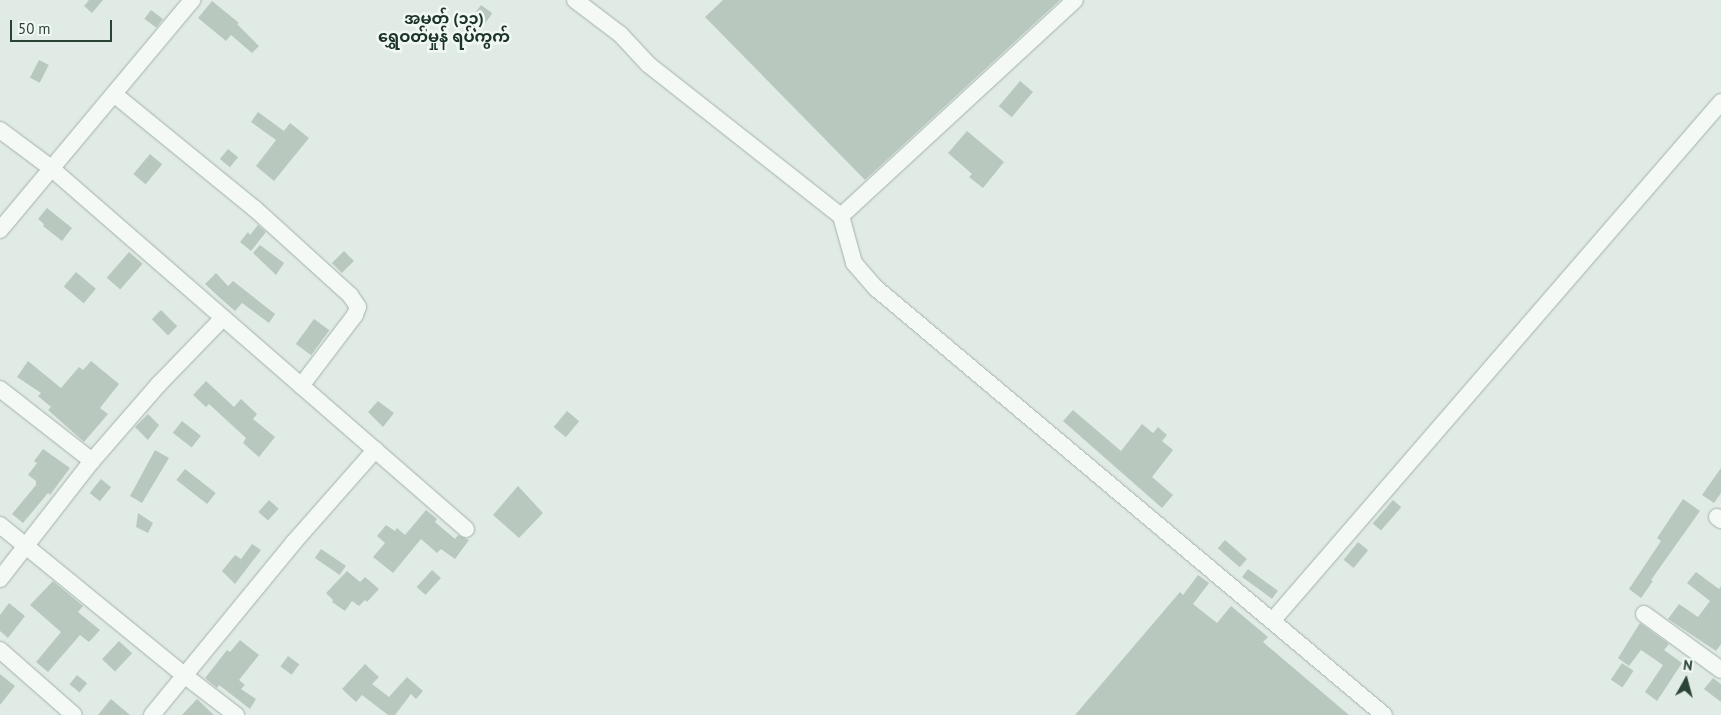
<!DOCTYPE html>
<meta charset="utf-8">
<style>
body{margin:0}
#map{position:relative;width:1721px;height:715px;overflow:hidden;background:#e1ebe5;font-family:"PT Sans","Noto Sans Myanmar",sans-serif}
div>[style]{position:absolute}
.building>*{inset:0;background:#b8c8bf;transform-origin:0 0}
.roads{filter:drop-shadow(0 0 1px #a2b2a9) drop-shadow(0 0 1px #a2b2a9)}
.minor>*{height:16px;margin:-8px;padding:0 8px;transform-origin:8px;border-radius:8px;background:#f4f9f6}
span{translate:-50% -50%;white-space:nowrap;text-align:center;line-height:1.15;-webkit-text-stroke:5px #f1f8f4;paint-order:stroke}
.quarter-label{font-size:16px;color:#1b3427;font-weight:700}
.north{position:absolute;left:1661px;top:655px;width:50px;height:50px;-webkit-text-stroke:4px #f1f8f4;paint-order:stroke;rotate:7deg;font-size:14px;font-weight:700;line-height:20px;text-align:center;color:#294335}
.north::after{content:'';display:block;margin:auto;width:18px;height:22px;background:#294335;clip-path:polygon(50% 0,100% 100%,50% 72%,0 100%)}
.scale{position:absolute;left:10px;top:20px;width:102px;height:22px;box-sizing:border-box;border:2px solid #294335;border-top:0;padding-left:6px;font-size:15px;line-height:18px;white-space:nowrap;color:#294335;-webkit-text-stroke:4px #f1f8f4;paint-order:stroke}
</style>
<div id="map">
<div class="building">
<div style="clip-path:polygon(89px 0,103px 0,92px 13px,84px 6px)"></div>
<div style="clip-path:polygon(723px 0,1060px 0,865px 180px,705px 17px)"></div>
<div style="clip-path:polygon(212px 1px,239px 23px,237px 24px,259px 46px,252px 53px,231px 35px,226px 41px,198px 18px)"></div>
<div style="left:481px;top:5px;width:14px;height:26px;rotate:36deg"></div>
<div style="left:151px;top:10px;width:15px;height:11px;rotate:37deg"></div>
<div style="left:39px;top:60px;width:11px;height:20px;rotate:27deg"></div>
<div style="left:1020px;top:81px;width:17px;height:33px;rotate:40deg"></div>
<div style="clip-path:polygon(258px 112px,284px 131px,290px 123px,309px 138px,274px 181px,256px 166px,276px 140px,251px 122px)"></div>
<div style="clip-path:polygon(967px 131px,1004px 162px,983px 188px,969px 177px,972px 174px,948px 153px)"></div>
<div style="left:228px;top:149px;width:13px;height:13px;rotate:39deg"></div>
<div style="left:150px;top:154px;width:16px;height:26px;rotate:40deg"></div>
<div style="clip-path:polygon(47px 208px,72px 228px,62px 241px,43px 226px,44px 224px,38px 219px)"></div>
<div style="clip-path:polygon(258px 225px,266px 232px,251px 251px,240px 242px,248px 232px,250px 235px)"></div>
<div style="clip-path:polygon(260px 245px,284px 263px,276px 275px,253px 253px)"></div>
<div style="left:344px;top:251px;width:14px;height:17px;rotate:45deg"></div>
<div style="left:129px;top:252px;width:18px;height:34px;rotate:41deg"></div>
<div style="left:76px;top:272px;width:26px;height:19px;rotate:40deg"></div>
<div style="clip-path:polygon(216px 273px,228px 286px,233px 281px,275px 314px,269px 323px,242px 303px,235px 311px,220px 298px,205px 284px)"></div>
<div style="left:161px;top:310px;width:23px;height:13px;rotate:45deg"></div>
<div style="left:314px;top:319px;width:19px;height:31px;rotate:36deg"></div>
<div style="clip-path:polygon(28px 361px,61px 388px,79px 367px,83px 370px,91px 361px,119px 384px,100px 408px,108px 414px,84px 442px,48px 410px,51px 407px,38px 396px,41px 393px,17px 377px)"></div>
<div style="clip-path:polygon(206px 381px,234px 407px,241px 399px,257px 414px,253px 419px,275px 437px,259px 457px,243px 443px,246px 438px,209px 404px,206px 407px,193px 395px)"></div>
<div style="clip-path:polygon(378px 401px,394px 413px,383px 427px,368px 412px)"></div>
<div style="clip-path:polygon(1073px 410px,1121px 451px,1142px 424px,1153px 433px,1158px 427px,1167px 435px,1162px 441px,1173px 450px,1152px 477px,1173px 495px,1162px 508px,1063px 421px)"></div>
<div style="left:567px;top:411px;width:16px;height:21px;rotate:40deg"></div>
<div style="clip-path:polygon(148px 414px,159px 425px,148px 440px,135px 427px)"></div>
<div style="left:182px;top:421px;width:24px;height:15px;rotate:38deg"></div>
<div style="clip-path:polygon(43px 449px,70px 468px,50px 495px,48px 493px,23px 523px,12px 514px,36px 485px,36px 481px,28px 475px,37px 463px,34px 461px)"></div>
<div style="clip-path:polygon(155px 450px,169px 458px,142px 503px,130px 496px)"></div>
<div style="clip-path:polygon(1721px 468px,1721px 493px,1714px 503px,1702px 495px)"></div>
<div style="left:185px;top:469px;width:39px;height:14px;rotate:38deg"></div>
<div style="left:101px;top:479px;width:13px;height:18px;rotate:39deg"></div>
<div style="clip-path:polygon(518px 486px,543px 513px,519px 538px,493px 515px)"></div>
<div style="clip-path:polygon(1683px 499px,1700px 511px,1651px 580px,1653px 581px,1641px 598px,1629px 589px,1661px 541px,1657px 538px)"></div>
<div style="left:269px;top:500px;width:13px;height:16px;rotate:42deg"></div>
<div style="left:1393px;top:500px;width:11px;height:31px;rotate:41deg"></div>
<div style="clip-path:polygon(426px 510px,437px 519px,435px 522px,455px 539px,458px 535px,469px 540px,455px 559px,441px 549px,437px 553px,421px 539px,393px 573px,373px 557px,385px 543px,377px 536px,386px 525px,395px 531px,397px 528px,405px 535px)"></div>
<div style="clip-path:polygon(138px 513px,153px 523px,148px 533px,136px 527px)"></div>
<div style="left:1225px;top:540px;width:29px;height:11px;rotate:41deg"></div>
<div style="left:1358px;top:542px;width:13px;height:23px;rotate:39deg"></div>
<div style="clip-path:polygon(252px 544px,261px 550px,235px 584px,222px 571px,235px 555px,241px 559px)"></div>
<div style="left:321px;top:549px;width:30px;height:11px;rotate:34deg"></div>
<div style="left:1248px;top:569px;width:37px;height:10px;rotate:36deg"></div>
<div style="left:432px;top:570px;width:12px;height:23px;rotate:42deg"></div>
<div style="clip-path:polygon(347px 571px,360px 582px,365px 577px,379px 589px,367px 602px,365px 600px,359px 606px,352px 601px,345px 611px,332px 602px,333px 600px,326px 593px)"></div>
<div style="clip-path:polygon(1696px 572px,1719px 589px,1721px 586px,1721px 644px,1716px 651px,1668px 619px,1679px 604px,1698px 617px,1710px 601px,1687px 583px)"></div>
<div style="clip-path:polygon(1198px 575px,1209px 583px,1193px 604px,1217px 623px,1231px 606px,1268px 637px,1263px 642px,1349px 715px,1075px 715px,1180px 592px,1183px 595px)"></div>
<div style="clip-path:polygon(53px 581px,83px 606px,78px 612px,100px 630px,89px 642px,80px 635px,48px 672px,36px 662px,61px 632px,30px 605px)"></div>
<div style="clip-path:polygon(9px 603px,25px 616px,8px 638px,0 631px,0 615px)"></div>
<div style="clip-path:polygon(1640px 623px,1669px 644px,1664px 650px,1682px 663px,1657px 701px,1645px 692px,1663px 665px,1641px 650px,1629px 666px,1618px 658px)"></div>
<div style="clip-path:polygon(240px 640px,259px 655px,239px 680px,245px 685px,241px 689px,256px 699px,250px 709px,219px 685px,217px 688px,205px 678px,227px 650px,230px 652px)"></div>
<div style="left:119px;top:641px;width:18px;height:25px;rotate:43deg"></div>
<div style="left:288px;top:656px;width:14px;height:13px;rotate:36deg"></div>
<div style="left:1622px;top:663px;width:14px;height:20px;rotate:34deg"></div>
<div style="clip-path:polygon(365px 664px,379px 677px,372px 684px,389px 697px,407px 677px,423px 691px,416px 699px,411px 694px,395px 715px,388px 715px,362px 695px,356px 702px,342px 689px)"></div>
<div style="clip-path:polygon(0 674px,15px 686px,0 705px)"></div>
<div style="left:77px;top:675px;width:13px;height:12px;rotate:39deg"></div>
<div style="clip-path:polygon(1713px 678px,1721px 684px,1721px 702px,1704px 689px)"></div>
<div style="clip-path:polygon(111px 699px,130px 715px,98px 715px)"></div>
<div style="clip-path:polygon(197px 699px,214px 715px,182px 715px)"></div>
</div>
<div class="roads">
<div class="minor">
<div style="left:575px;top:0;width:56px;rotate:37.1deg"></div>
<div style="left:620px;top:34px;width:42px;rotate:46.9deg"></div>
<div style="left:649px;top:65px;width:244px;rotate:38.2deg"></div>
<div style="left:841px;top:216px;width:49px;rotate:74.5deg"></div>
<div style="left:854px;top:263px;width:35px;rotate:49deg"></div>
<div style="left:877px;top:289px;width:662px;rotate:40.04deg"></div>
<div style="left:114px;top:94px;width:181px;rotate:39.2deg"></div>
<div style="left:254px;top:208px;width:130px;rotate:42.2deg"></div>
<div style="left:350px;top:295px;width:14px;rotate:56deg"></div>
<div style="left:358px;top:307px;width:9px;rotate:111deg"></div>
<div style="left:355px;top:315px;width:89px;rotate:127.3deg"></div>
<div style="left:0;top:130px;width:64px;rotate:36.7deg"></div>
<div style="left:51px;top:168px;width:550px;rotate:41.02deg"></div>
<div style="left:841px;top:216px;width:318px;rotate:-42.7deg"></div>
<div style="left:0;top:230px;width:300px;rotate:-50.1deg"></div>
<div style="left:0;top:389px;width:117px;rotate:38deg"></div>
<div style="left:1717px;top:517px;width:5px;rotate:37deg"></div>
<div style="left:0;top:525px;width:237px;rotate:39.2deg"></div>
<div style="left:184px;top:675px;width:66px;rotate:37.6deg"></div>
<div style="left:0;top:579px;width:150px;rotate:-52.1deg"></div>
<div style="left:92px;top:461px;width:102px;rotate:-49deg"></div>
<div style="left:159px;top:384px;width:92px;rotate:-45.9deg"></div>
<div style="left:1644px;top:614px;width:95px;rotate:36deg"></div>
<div style="left:1273px;top:620px;width:685px;rotate:-49.14deg"></div>
<div style="left:0;top:650px;width:98px;rotate:41.3deg"></div>
<div style="left:152px;top:715px;width:224px;rotate:-50.6deg"></div>
<div style="left:294px;top:542px;width:123px;rotate:-48.6deg"></div>
</div>
</div>
<div class="quarter-label">
<span style="left:444px;top:27px">အမှတ် (၁၃)<br>ရွှေဝတ်မှုန် ရပ်ကွက်</span>
</div>
<div class="north">N</div>
<div class="scale">50 m</div>
</div>
